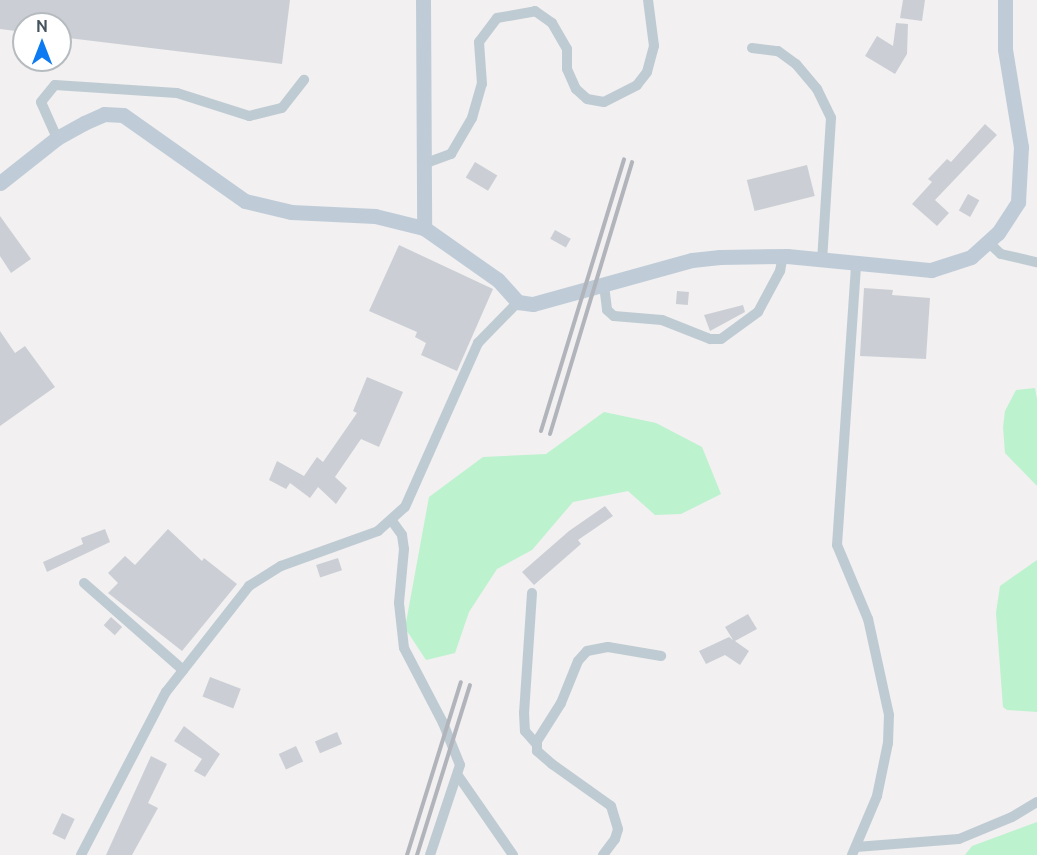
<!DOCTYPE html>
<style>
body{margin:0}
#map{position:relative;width:1037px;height:855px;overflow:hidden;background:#f2f0f0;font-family:Ubuntu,sans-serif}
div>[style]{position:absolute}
.green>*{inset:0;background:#bcf2ce}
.building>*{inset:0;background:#cbcfd5;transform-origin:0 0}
.street>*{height:10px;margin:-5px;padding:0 5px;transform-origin:5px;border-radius:5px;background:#bfcbd3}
.secondary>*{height:15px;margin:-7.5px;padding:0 7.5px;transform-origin:7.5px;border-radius:7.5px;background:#bfccd8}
.rail>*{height:4px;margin:-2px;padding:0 2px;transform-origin:2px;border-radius:2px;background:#b1b5bb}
span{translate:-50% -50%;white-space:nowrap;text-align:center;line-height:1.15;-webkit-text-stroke:4.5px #fff;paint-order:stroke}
.north{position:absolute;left:12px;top:12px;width:60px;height:60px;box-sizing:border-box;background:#fff;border:2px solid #b5bbbf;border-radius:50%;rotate:0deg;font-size:16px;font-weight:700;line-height:24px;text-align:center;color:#46545f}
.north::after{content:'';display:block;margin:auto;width:21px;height:27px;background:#0c7af0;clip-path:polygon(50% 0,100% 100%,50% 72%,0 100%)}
</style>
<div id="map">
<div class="green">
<div style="clip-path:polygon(1035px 388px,1037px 399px,1037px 486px,1005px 453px,1003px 427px,1005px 411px,1016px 390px)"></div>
<div style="clip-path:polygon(604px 412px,656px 423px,702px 447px,721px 494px,681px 514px,655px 515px,628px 491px,573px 502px,532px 550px,497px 569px,469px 612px,455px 653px,426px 660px,405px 628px,429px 497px,483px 457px,546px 454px)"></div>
<div style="clip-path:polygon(1037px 560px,1037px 712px,1007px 710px,1003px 707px,996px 613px,1000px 586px)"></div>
<div style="clip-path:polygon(1037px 822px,1037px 855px,965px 855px,972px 846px)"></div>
</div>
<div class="building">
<div style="clip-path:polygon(0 0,290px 0,282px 64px,60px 37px,60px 24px,24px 24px,24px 32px,0 29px)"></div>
<div style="clip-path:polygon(903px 0,925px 0,922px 21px,900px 18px)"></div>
<div style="clip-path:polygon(896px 23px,908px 24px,907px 54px,895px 74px,865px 56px,877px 36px,893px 46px)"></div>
<div style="clip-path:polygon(985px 124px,997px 135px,935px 200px,949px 213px,937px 226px,912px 204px,932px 182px,928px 179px,947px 159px,951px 162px)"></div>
<div style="left:475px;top:162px;width:26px;height:18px;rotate:31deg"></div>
<div style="left:807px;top:165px;width:32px;height:62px;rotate:76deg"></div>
<div style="left:968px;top:194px;width:13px;height:19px;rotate:29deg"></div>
<div style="clip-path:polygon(0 216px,31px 259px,11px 273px,0 256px)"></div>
<div style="left:555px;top:230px;width:18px;height:10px;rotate:29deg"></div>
<div style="clip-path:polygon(399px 245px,493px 289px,457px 371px,421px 355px,426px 343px,415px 337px,417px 332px,369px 311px)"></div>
<div style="clip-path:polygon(864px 288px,893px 290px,892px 295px,930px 298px,926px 359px,860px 356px)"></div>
<div style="left:677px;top:291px;width:12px;height:13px;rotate:5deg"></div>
<div style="clip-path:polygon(743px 305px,745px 312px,710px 331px,704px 315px)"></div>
<div style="clip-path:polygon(0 331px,15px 353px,25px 346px,55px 387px,0 426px)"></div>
<div style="clip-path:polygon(367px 377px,403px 392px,379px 447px,361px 439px,335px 477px,347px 488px,336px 504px,318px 487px,310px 498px,290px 483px,286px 489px,269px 480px,277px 461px,304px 476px,317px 457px,323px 462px,357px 413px,353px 411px)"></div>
<div style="clip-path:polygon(605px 506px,613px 516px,578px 540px,581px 544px,534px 585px,522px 572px,569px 531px)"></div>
<div style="clip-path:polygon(105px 529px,110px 542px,47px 572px,43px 562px,83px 544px,81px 538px)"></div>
<div style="clip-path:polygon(168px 529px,202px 561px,204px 558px,237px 584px,182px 651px,108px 593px,118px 583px,108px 573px,125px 556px,135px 565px)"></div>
<div style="left:338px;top:558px;width:13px;height:23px;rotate:72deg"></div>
<div style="clip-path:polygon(748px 614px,757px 629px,735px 641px,749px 651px,740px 665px,725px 655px,706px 664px,699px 651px,729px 637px,733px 640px,725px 627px)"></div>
<div style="left:111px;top:617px;width:15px;height:11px;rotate:42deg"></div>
<div style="left:210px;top:677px;width:33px;height:21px;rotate:21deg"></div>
<div style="clip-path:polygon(184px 726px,220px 754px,205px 777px,194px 771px,202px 759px,174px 741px)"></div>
<div style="left:337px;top:732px;width:13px;height:24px;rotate:67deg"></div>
<div style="left:296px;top:746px;width:17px;height:19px;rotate:65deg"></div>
<div style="clip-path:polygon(151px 756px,167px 764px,148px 803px,158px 808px,132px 855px,106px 855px)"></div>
<div style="left:62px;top:813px;width:14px;height:23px;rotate:25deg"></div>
</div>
<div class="street">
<div style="left:752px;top:48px;width:26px;rotate:7deg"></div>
<div style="left:778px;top:51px;width:22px;rotate:36deg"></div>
<div style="left:796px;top:64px;width:33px;rotate:50deg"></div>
<div style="left:817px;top:89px;width:32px;rotate:64deg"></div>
<div style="left:831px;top:118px;width:142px;rotate:93.6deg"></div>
<div style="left:57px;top:138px;width:39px;rotate:-114deg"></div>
<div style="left:41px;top:102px;width:22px;rotate:-51deg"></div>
<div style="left:55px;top:85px;width:122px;rotate:3.8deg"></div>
<div style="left:177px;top:93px;width:76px;rotate:17.7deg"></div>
<div style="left:249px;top:116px;width:34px;rotate:-14deg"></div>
<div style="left:282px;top:108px;width:36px;rotate:-52deg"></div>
<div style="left:426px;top:163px;width:27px;rotate:-20deg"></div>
<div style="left:451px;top:154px;width:42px;rotate:-59.7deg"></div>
<div style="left:472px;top:118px;width:35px;rotate:-74deg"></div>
<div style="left:482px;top:84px;width:42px;rotate:-94.1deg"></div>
<div style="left:479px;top:42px;width:30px;rotate:-53deg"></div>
<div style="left:497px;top:18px;width:39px;rotate:-10deg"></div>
<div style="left:535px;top:11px;width:21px;rotate:35deg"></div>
<div style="left:552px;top:23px;width:30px;rotate:60deg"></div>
<div style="left:567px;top:49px;width:20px;rotate:90deg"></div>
<div style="left:567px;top:69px;width:22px;rotate:66deg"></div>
<div style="left:576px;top:89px;width:15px;rotate:42deg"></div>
<div style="left:587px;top:99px;width:17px;rotate:10deg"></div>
<div style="left:604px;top:102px;width:37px;rotate:-27deg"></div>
<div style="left:637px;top:85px;width:16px;rotate:-52deg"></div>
<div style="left:647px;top:72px;width:27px;rotate:-75deg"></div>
<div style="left:654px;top:46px;width:46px;rotate:-97.4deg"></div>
<div style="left:989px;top:243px;width:16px;rotate:43deg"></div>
<div style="left:1001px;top:254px;width:37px;rotate:13deg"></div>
<div style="left:604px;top:285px;width:25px;rotate:83deg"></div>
<div style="left:607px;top:310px;width:9px;rotate:41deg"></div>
<div style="left:614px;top:316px;width:48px;rotate:4.8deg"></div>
<div style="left:662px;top:320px;width:52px;rotate:21.6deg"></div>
<div style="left:710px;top:339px;width:11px"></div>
<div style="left:721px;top:339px;width:46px;rotate:-36.1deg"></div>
<div style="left:758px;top:312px;width:47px;rotate:-61.8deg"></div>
<div style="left:780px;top:271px;width:15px;rotate:-79deg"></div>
<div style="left:392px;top:521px;width:17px;rotate:54deg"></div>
<div style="left:402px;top:535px;width:14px;rotate:82deg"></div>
<div style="left:404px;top:549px;width:54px;rotate:95.3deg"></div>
<div style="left:399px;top:603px;width:45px;rotate:83.7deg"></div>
<div style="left:404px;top:648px;width:85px;rotate:62.5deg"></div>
<div style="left:443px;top:723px;width:45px;rotate:68deg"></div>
<div style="left:460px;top:765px;width:95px;rotate:108.4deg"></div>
<div style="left:84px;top:583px;width:132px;rotate:41.3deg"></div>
<div style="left:532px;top:593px;width:120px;rotate:93.8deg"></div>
<div style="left:524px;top:713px;width:18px;rotate:87deg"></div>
<div style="left:525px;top:731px;width:18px;rotate:49deg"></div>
<div style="left:459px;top:777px;width:95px;rotate:55.3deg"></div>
<div style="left:856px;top:847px;width:103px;rotate:-4.4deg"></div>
<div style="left:959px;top:839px;width:57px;rotate:-22.5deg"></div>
<div style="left:1012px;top:817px;width:29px;rotate:-31deg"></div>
<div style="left:81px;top:855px;width:184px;rotate:-62.5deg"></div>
<div style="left:166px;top:692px;width:135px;rotate:-51.9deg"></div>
<div style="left:249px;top:586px;width:38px;rotate:-32deg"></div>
<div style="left:281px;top:566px;width:103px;rotate:-19.8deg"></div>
<div style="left:378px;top:531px;width:36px;rotate:-42deg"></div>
<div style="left:405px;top:507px;width:180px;rotate:-66deg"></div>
<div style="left:478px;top:343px;width:57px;rotate:-45.7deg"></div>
<div style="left:603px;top:855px;width:20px;rotate:-53deg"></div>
<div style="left:615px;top:839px;width:10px;rotate:-73deg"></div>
<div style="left:618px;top:829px;width:24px;rotate:-107deg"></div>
<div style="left:611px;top:806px;width:72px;rotate:-144.6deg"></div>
<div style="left:552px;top:764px;width:20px;rotate:-139deg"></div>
<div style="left:537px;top:751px;width:10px;rotate:-90deg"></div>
<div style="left:537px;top:741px;width:45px;rotate:-57.7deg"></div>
<div style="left:561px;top:703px;width:45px;rotate:-68deg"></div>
<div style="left:578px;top:661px;width:13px;rotate:-48deg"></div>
<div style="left:587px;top:651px;width:21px;rotate:-11deg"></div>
<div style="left:608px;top:647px;width:54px;rotate:9.6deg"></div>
<div style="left:852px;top:855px;width:64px;rotate:-67deg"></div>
<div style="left:877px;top:796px;width:54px;rotate:-78.3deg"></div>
<div style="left:888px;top:743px;width:28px;rotate:-88deg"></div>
<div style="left:889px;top:715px;width:98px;rotate:-102.3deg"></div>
<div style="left:868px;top:619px;width:80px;rotate:-112.7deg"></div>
<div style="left:837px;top:545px;width:283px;rotate:-86.1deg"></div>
</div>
<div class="secondary">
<div style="left:423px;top:0;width:228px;rotate:89.7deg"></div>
<div style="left:0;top:183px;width:73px;rotate:-38.3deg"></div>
<div style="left:57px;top:138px;width:31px;rotate:-29deg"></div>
<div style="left:84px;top:123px;width:22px;rotate:-24deg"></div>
<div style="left:104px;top:114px;width:19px;rotate:3deg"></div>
<div style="left:123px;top:115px;width:149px;rotate:35.2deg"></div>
<div style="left:245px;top:201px;width:47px;rotate:13.4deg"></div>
<div style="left:291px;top:212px;width:84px;rotate:2.7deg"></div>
<div style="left:375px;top:216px;width:50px;rotate:13.8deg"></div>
<div style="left:424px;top:228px;width:90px;rotate:35.1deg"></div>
<div style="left:498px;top:280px;width:30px;rotate:48deg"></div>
<div style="left:518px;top:302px;width:15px;rotate:8deg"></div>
<div style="left:533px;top:304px;width:165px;rotate:-15.5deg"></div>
<div style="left:692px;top:260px;width:28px;rotate:-6deg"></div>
<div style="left:720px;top:257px;width:67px;rotate:-0.9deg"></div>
<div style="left:787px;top:256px;width:145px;rotate:5.6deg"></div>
<div style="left:931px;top:270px;width:42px;rotate:-18deg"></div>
<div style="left:971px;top:257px;width:36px;rotate:-42deg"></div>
<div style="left:998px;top:233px;width:37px;rotate:-57deg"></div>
<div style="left:1018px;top:202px;width:55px;rotate:-86.9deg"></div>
<div style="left:1021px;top:147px;width:99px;rotate:-99.3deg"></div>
<div style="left:1005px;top:49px;width:49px;rotate:-90deg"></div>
</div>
<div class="rail">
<div style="left:541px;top:431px;width:284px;rotate:-73deg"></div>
<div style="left:550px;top:434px;width:284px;rotate:-73.2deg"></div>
<div style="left:407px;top:855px;width:181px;rotate:-72.7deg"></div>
<div style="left:417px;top:855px;width:178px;rotate:-72.7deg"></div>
</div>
<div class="north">N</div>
</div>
